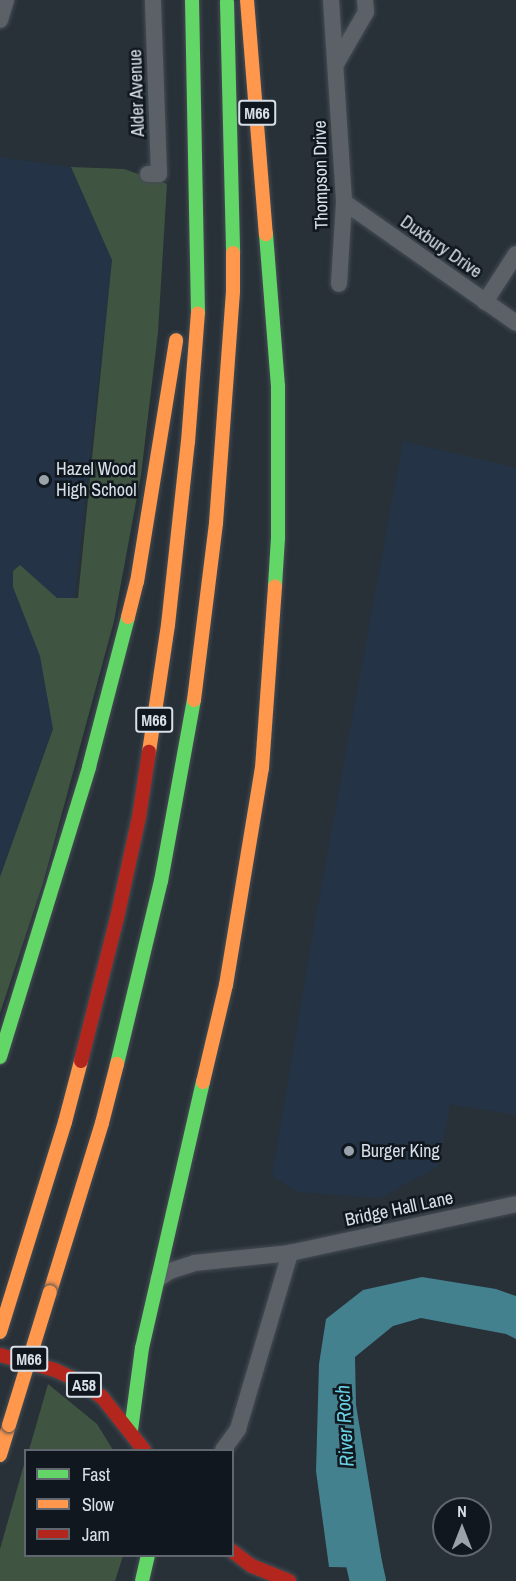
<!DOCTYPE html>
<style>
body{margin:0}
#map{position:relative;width:516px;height:1581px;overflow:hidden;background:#283038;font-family:"Archivo Narrow",sans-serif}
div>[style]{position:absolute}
.built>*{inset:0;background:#243446}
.green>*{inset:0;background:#405541}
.water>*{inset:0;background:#43818e}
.river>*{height:36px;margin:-18px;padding:0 18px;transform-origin:18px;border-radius:18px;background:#43818e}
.roads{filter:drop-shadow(0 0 2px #454d53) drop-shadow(0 0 2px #454d53)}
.street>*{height:16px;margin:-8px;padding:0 8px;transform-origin:8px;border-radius:8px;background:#5c6168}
.fast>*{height:14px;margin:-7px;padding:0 7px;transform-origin:7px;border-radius:7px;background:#63d668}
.slow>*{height:14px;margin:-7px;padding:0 7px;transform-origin:7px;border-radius:7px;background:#ff974d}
.jam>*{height:14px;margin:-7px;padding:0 7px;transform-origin:7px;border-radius:7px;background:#b3261e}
.bridges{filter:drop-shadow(0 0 2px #454d53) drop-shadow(0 0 2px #454d53)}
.slow-bridge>*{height:14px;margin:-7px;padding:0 7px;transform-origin:7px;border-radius:7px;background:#ff974d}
.dots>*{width:16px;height:16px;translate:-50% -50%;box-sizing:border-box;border:3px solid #11171e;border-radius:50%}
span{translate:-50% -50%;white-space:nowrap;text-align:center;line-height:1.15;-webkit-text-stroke:5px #11171e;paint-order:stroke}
.shield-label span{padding:2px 4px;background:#11171e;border:2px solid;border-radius:4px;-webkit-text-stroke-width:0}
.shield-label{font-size:16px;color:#d7e0e9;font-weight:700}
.street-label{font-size:18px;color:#d7e0e9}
.poi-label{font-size:18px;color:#d7e0e9}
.left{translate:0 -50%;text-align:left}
.water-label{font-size:20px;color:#69d2e5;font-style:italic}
.legend{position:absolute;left:24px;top:1449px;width:210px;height:108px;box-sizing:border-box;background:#11171e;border:2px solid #60676f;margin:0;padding:8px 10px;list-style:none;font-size:18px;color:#d7e0e9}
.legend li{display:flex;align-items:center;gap:12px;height:30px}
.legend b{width:30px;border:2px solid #60676f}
.north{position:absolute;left:432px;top:1497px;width:60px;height:60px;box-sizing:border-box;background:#11171e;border:2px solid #60676f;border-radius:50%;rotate:0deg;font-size:16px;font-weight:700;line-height:24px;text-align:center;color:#d7e0e9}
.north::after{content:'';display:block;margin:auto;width:21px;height:27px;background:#9aa2ab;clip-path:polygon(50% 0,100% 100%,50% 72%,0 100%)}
</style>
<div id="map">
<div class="built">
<div style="clip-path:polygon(0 157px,71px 167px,112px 260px,63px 700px,0 877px)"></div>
<div style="clip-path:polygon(403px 441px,516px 468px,516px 1115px,450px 1104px,438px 1167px,380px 1198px,298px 1192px,272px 1176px,315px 922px)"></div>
</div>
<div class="green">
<div style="clip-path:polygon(71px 167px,124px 169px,167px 184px,158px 332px,141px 475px,114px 621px,43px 883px,0 1013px,0 877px,53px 729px,40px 656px,13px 587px,13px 571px,20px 565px,57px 598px,78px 598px,112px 260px)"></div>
<div style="clip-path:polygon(48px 1384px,97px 1424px,113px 1450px,29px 1450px)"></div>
<div style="clip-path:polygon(25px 1461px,26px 1556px,123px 1556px,115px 1581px,0 1581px,0 1549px)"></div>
</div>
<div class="water">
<div style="clip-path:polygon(422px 1277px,496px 1289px,516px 1296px,516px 1339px,506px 1334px,421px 1318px,393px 1326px,355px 1357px,356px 1405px,383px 1568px,329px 1567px,316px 1471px,319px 1364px,326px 1319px,363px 1290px)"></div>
</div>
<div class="river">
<div style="left:354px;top:1520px;width:63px;rotate:77.1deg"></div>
</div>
<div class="roads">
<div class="street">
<div style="left:331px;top:0;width:202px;rotate:86.3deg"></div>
<div style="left:344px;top:202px;width:82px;rotate:93.5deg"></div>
<div style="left:0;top:20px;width:21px;rotate:-73deg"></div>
<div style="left:336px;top:64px;width:60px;rotate:-60deg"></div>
<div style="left:366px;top:12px;width:12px;rotate:-95deg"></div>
<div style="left:148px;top:174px;width:11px"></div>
<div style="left:159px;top:174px;width:174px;rotate:-92deg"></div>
<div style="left:344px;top:202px;width:210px;rotate:35.1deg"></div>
<div style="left:485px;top:302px;width:57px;rotate:-57.1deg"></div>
<div style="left:158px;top:1279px;width:14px;rotate:-34deg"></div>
<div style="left:170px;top:1271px;width:25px;rotate:-18deg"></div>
<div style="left:194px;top:1263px;width:97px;rotate:-5.9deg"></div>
<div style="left:290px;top:1253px;width:231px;rotate:-12.2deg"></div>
<div style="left:223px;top:1450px;width:26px;rotate:-54deg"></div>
<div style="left:238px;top:1429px;width:184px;rotate:-73.5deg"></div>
</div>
<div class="fast">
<div style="left:192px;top:0;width:313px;rotate:88.9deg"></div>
<div style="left:227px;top:2px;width:251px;rotate:88.6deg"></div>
<div style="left:266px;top:234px;width:152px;rotate:85.5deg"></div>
<div style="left:278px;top:386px;width:152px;rotate:90deg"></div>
<div style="left:278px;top:538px;width:48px;rotate:93.6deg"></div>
<div style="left:0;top:1057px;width:303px;rotate:-72.9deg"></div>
<div style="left:89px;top:767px;width:155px;rotate:-75.4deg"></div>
<div style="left:117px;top:1064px;width:188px;rotate:-76.5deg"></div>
<div style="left:161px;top:881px;width:184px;rotate:-79.7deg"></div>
<div style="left:131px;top:1430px;width:83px;rotate:-82.4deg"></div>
<div style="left:142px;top:1348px;width:273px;rotate:-77.1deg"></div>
<div style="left:142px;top:1581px;width:26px;rotate:-77deg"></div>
</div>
<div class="slow">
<div style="left:247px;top:0;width:235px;rotate:85.4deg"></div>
<div style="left:128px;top:617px;width:36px;rotate:-76deg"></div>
<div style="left:137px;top:582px;width:245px;rotate:-80.8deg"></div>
<div style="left:194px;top:700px;width:178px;rotate:-82.9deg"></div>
<div style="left:216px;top:523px;width:233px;rotate:-85.8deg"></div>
<div style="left:233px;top:291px;width:38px;rotate:-90deg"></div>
<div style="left:149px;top:752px;width:128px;rotate:-81.5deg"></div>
<div style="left:168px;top:625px;width:184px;rotate:-83.8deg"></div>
<div style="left:188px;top:442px;width:129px;rotate:-85.6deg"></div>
<div style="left:203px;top:1082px;width:100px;rotate:-76.7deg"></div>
<div style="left:226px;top:985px;width:220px;rotate:-80.6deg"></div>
<div style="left:262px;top:768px;width:182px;rotate:-85.9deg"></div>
<div style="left:50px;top:1292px;width:177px;rotate:-72.9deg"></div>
<div style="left:102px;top:1123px;width:61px;rotate:-75.7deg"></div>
<div style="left:0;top:1332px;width:220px;rotate:-72.8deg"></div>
<div style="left:65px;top:1122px;width:63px;rotate:-75.3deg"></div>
<div style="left:0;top:1455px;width:31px;rotate:-73deg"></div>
</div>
<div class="jam">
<div style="left:81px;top:1061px;width:147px;rotate:-75.9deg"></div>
<div style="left:117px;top:918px;width:103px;rotate:-77.7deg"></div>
<div style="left:139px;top:817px;width:66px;rotate:-81.3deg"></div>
<div style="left:0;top:1355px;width:57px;rotate:15.3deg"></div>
<div style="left:55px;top:1370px;width:29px;rotate:25deg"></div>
<div style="left:81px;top:1382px;width:26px;rotate:36deg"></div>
<div style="left:102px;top:1397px;width:68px;rotate:51.6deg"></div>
<div style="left:232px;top:1551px;width:25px;rotate:37deg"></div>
<div style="left:252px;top:1566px;width:40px;rotate:22deg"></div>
</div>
</div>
<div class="bridges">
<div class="slow-bridge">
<div style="left:9px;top:1425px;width:139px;rotate:-72.9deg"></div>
</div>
</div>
<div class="dots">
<div style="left:44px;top:480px;background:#9aa2ab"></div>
<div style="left:349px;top:1151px;background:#9aa2ab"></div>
</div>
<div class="shield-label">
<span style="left:257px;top:113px">M66</span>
<span style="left:154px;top:720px">M66</span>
<span style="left:29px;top:1359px">M66</span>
<span style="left:84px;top:1385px">A58</span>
</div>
<div class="street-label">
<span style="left:137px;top:93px;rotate:-92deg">Alder Avenue</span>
<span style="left:321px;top:175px;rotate:-91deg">Thompson Drive</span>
<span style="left:441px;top:247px;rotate:35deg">Duxbury Drive</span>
<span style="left:399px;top:1209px;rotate:-12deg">Bridge Hall Lane</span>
</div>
<div class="poi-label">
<span class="left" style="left:56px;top:480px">Hazel Wood<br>High School</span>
<span class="left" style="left:361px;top:1151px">Burger King</span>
</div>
<div class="water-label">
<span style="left:344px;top:1426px;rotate:-93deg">River Roch</span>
</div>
<ul class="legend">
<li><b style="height:8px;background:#63d668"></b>Fast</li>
<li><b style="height:8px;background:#ff974d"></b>Slow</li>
<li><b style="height:8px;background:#b3261e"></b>Jam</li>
</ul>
<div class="north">N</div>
</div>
